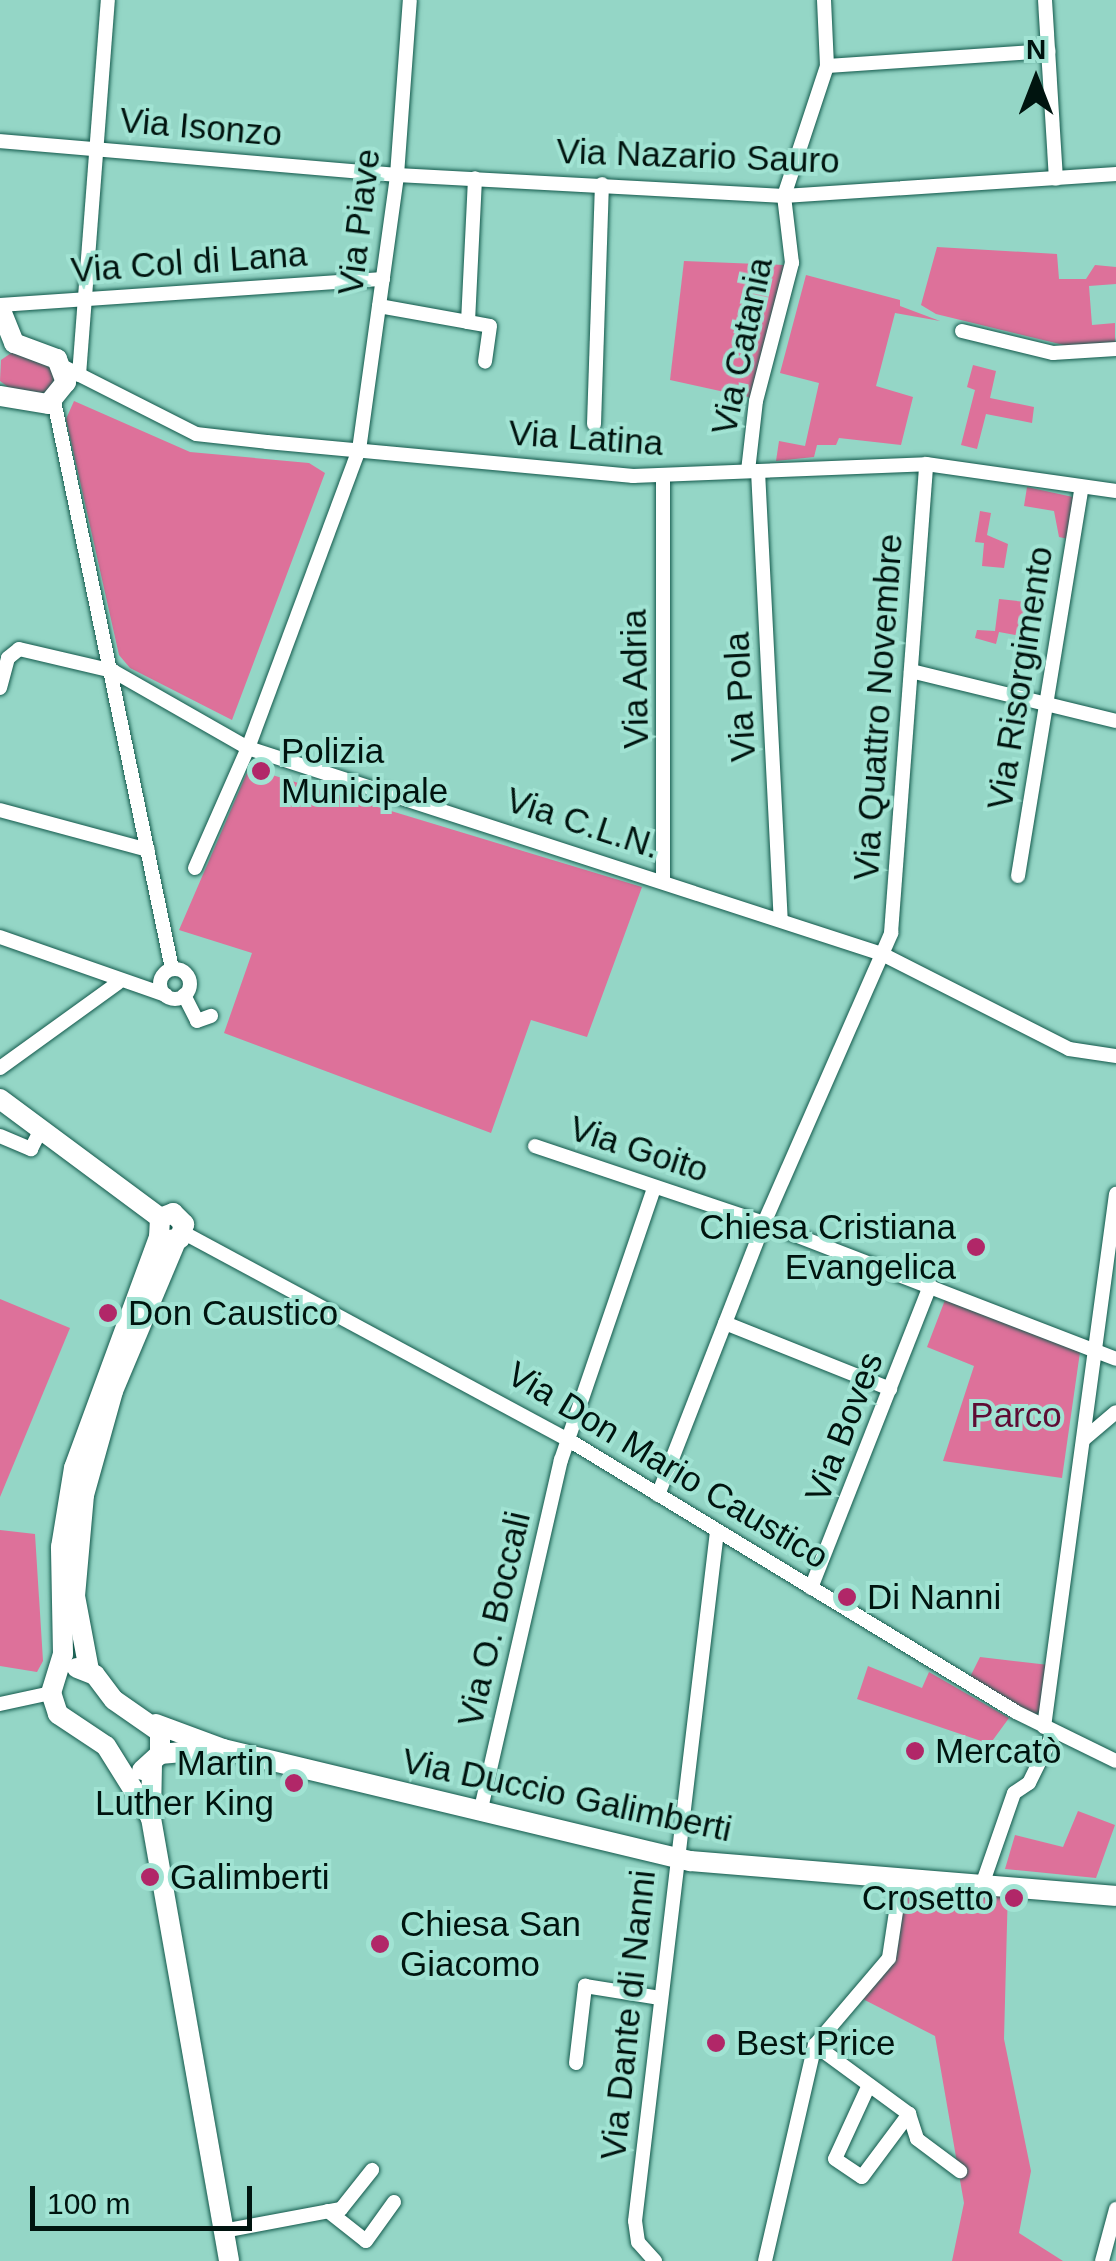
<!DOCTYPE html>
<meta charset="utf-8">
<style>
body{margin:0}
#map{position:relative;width:1116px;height:2261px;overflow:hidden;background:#94d6c6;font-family:Helvetica,sans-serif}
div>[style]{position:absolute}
.green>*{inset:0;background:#dd719a}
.roads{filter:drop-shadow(0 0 2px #13594c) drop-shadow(0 0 2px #13594c)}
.street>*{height:14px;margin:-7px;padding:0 7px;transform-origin:7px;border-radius:7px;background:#fff}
.street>.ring{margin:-7px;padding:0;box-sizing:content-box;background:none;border:14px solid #fff;border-radius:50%}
.secondary>*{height:20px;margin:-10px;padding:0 10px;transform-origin:10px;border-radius:10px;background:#fff}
.dots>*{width:28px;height:28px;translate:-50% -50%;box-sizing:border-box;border:5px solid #a1e3d3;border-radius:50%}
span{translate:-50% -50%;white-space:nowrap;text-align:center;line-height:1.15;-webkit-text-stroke:8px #a1e3d3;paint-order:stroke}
.street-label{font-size:35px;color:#00140f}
.poi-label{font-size:35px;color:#00140f}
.left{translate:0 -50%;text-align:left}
.right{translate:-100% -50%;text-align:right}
.park-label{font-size:35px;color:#5e0c34}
.north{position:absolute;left:986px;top:30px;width:100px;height:100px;-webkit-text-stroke:8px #a1e3d3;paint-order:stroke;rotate:0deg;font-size:28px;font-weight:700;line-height:40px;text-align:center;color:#00140f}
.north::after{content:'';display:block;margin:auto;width:35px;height:45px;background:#00140f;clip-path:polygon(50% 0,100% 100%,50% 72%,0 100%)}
.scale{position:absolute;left:30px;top:2186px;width:222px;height:45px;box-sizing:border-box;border:5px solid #00140f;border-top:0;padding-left:12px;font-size:30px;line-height:35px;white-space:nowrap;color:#00140f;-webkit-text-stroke:8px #a1e3d3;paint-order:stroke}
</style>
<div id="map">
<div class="green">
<div style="clip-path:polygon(937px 247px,1057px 254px,1059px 279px,1086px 279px,1095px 265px,1116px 267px,1116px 284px,1089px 286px,1092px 325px,1115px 323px,1115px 343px,1072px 347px,936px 314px,921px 305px)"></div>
<div style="clip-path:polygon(684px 261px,784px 265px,752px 398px,670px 380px)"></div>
<div style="clip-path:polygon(806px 275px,900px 300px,900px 306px,940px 321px,895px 313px,876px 386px,913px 397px,901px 445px,839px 438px,836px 445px,817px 445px,814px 457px,776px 461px,779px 441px,805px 446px,819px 383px,780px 373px)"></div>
<div style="clip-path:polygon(14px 351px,53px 368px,57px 376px,47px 394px,12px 390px,0 381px,1px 360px)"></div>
<div style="clip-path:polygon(973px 365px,996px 371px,990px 398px,1034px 407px,1032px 423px,986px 414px,977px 449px,961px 445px,975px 390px,967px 387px)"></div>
<div style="clip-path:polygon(74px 401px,190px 452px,309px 463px,325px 473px,232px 720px,130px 668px,119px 655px,66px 419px)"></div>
<div style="clip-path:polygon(1027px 487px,1073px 497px,1068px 539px,1059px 537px,1054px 511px,1024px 506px)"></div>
<div style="clip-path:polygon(980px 511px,991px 513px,987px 535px,1008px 544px,1004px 568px,982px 566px,984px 543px,975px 542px)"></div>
<div style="clip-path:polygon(999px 599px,1026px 602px,1020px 636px,999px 632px,996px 644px,975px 638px,977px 630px,995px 631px)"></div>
<div style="clip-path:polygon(249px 768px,642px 887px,587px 1037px,531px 1020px,491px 1133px,224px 1033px,252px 953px,179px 930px)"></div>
<div style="clip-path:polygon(0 1299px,70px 1328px,0 1497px)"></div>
<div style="clip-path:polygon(945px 1300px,1080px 1352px,1062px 1478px,943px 1461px,974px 1366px,927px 1347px)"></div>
<div style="clip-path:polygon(0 1530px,35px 1534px,43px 1661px,37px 1672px,0 1666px)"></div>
<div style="clip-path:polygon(980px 1657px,1049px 1665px,1040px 1720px,969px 1679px)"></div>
<div style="clip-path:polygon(868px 1666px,922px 1688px,929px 1672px,1009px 1718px,990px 1744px,857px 1699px)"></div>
<div style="clip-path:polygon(1078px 1811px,1115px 1825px,1096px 1878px,1005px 1869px,1015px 1835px,1063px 1847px)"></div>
<div style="clip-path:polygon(901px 1879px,1008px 1887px,1004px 2039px,1031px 2171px,1019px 2233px,1063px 2261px,952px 2261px,964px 2203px,935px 2036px,855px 1995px,889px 1958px)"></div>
</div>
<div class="roads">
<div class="street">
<div style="left:1045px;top:0;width:179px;rotate:86.5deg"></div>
<div style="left:827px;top:66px;width:222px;rotate:-3.9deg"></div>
<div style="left:0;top:141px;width:398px;rotate:4.9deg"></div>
<div style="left:397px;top:175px;width:388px;rotate:3.1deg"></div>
<div style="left:784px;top:196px;width:333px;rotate:-3.8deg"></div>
<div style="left:0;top:305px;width:384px;rotate:-3.9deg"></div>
<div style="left:379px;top:306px;width:90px;rotate:10.2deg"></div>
<div style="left:468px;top:322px;width:144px;rotate:-87.2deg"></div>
<div style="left:468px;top:322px;width:22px;rotate:10deg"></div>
<div style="left:490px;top:326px;width:36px;rotate:98deg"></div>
<div style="left:962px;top:331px;width:94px;rotate:13.6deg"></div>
<div style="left:1053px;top:353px;width:63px;rotate:-3.6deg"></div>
<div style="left:66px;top:368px;width:146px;rotate:26.9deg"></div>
<div style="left:196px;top:434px;width:71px;rotate:6.4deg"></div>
<div style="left:267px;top:442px;width:368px;rotate:5.3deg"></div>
<div style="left:633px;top:476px;width:293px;rotate:-2.3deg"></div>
<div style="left:926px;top:464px;width:192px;rotate:8.1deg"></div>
<div style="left:79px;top:375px;width:376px;rotate:-85.6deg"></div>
<div style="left:54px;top:401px;width:580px;rotate:78.26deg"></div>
<div style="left:594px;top:424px;width:240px;rotate:-88.1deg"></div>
<div style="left:748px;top:471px;width:70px;rotate:-83.5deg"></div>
<div style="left:756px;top:401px;width:143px;rotate:-75.4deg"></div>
<div style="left:792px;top:263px;width:67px;rotate:-96.8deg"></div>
<div style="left:784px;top:196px;width:137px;rotate:-71.7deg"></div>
<div style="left:827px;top:66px;width:66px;rotate:-92.6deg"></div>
<div style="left:758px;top:471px;width:450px;rotate:87.1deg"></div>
<div style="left:663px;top:475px;width:405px;rotate:90deg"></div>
<div style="left:911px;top:671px;width:211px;rotate:13.7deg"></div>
<div style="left:0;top:688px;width:31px;rotate:-75deg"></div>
<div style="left:8px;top:658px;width:14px;rotate:-39deg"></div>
<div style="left:19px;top:649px;width:97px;rotate:13.2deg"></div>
<div style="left:113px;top:671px;width:155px;rotate:29.7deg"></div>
<div style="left:248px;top:748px;width:667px;rotate:18deg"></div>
<div style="left:882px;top:954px;width:210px;rotate:26.9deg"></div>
<div style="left:1069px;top:1049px;width:48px;rotate:8.5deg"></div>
<div style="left:0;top:810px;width:153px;rotate:15.1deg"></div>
<div style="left:195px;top:868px;width:131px;rotate:-66.2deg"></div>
<div style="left:248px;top:748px;width:318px;rotate:-69.6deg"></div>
<div style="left:359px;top:450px;width:278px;rotate:-82.1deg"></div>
<div style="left:397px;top:175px;width:175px;rotate:-85.8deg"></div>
<div style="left:1018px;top:876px;width:390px;rotate:-80.7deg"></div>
<div style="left:0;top:937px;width:176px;rotate:19.3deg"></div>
<div class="ring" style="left:160px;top:969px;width:16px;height:16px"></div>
<div style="left:184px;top:995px;width:29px;rotate:63deg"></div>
<div style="left:197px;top:1021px;width:15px;rotate:-20deg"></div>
<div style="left:0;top:1068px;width:145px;rotate:-35.8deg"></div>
<div style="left:0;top:1136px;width:34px;rotate:23deg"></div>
<div style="left:31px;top:1149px;width:22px;rotate:-63deg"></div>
<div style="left:535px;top:1146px;width:242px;rotate:18.6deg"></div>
<div style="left:764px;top:1223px;width:377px;rotate:21.1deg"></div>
<div style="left:184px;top:1233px;width:435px;rotate:28.3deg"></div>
<div style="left:567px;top:1439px;width:525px;rotate:31.3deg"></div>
<div style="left:1016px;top:1712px;width:111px;rotate:26.1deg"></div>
<div style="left:725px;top:1323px;width:178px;rotate:21.8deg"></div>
<div style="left:1083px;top:1440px;width:43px;rotate:-40.3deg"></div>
<div style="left:658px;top:1495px;width:292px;rotate:-68.7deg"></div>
<div style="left:764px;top:1223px;width:317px;rotate:-66.3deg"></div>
<div style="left:891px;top:933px;width:470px;rotate:-85.7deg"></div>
<div style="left:811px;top:1588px;width:325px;rotate:-68.5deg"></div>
<div style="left:0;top:1704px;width:52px;rotate:-12.2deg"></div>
<div style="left:1044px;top:1727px;width:538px;rotate:-82.31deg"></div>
<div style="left:480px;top:1813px;width:362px;rotate:-77.1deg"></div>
<div style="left:561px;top:1460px;width:287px;rotate:-71.1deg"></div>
<div style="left:982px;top:1885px;width:97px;rotate:-70.8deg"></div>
<div style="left:1014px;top:1793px;width:18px;rotate:-34deg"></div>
<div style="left:1029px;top:1783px;width:57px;rotate:-63.9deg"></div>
<div style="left:815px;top:2045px;width:117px;rotate:36.3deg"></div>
<div style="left:909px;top:2114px;width:26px;rotate:72deg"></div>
<div style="left:917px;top:2139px;width:54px;rotate:36.7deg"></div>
<div style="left:576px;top:2063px;width:78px;rotate:-83.3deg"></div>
<div style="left:585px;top:1986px;width:76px;rotate:9.1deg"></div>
<div style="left:869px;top:2085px;width:81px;rotate:114.7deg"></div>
<div style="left:835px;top:2159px;width:32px;rotate:34deg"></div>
<div style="left:862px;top:2177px;width:79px;rotate:-53.3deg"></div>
<div style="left:328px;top:2211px;width:48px;rotate:38.3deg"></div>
<div style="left:366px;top:2241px;width:48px;rotate:-54.3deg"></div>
<div style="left:223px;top:2231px;width:120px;rotate:-10.6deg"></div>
<div style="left:341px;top:2209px;width:50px;rotate:-51.5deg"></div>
<div style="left:655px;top:2261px;width:25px;rotate:-132deg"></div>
<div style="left:638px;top:2242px;width:21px;rotate:-98deg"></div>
<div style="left:635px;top:2221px;width:695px;rotate:-83.22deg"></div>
<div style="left:765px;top:2261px;width:222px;rotate:-77deg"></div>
<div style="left:815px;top:2045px;width:114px;rotate:-49.6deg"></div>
<div style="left:889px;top:1958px;width:80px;rotate:-81.4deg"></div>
<div style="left:1102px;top:2261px;width:54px;rotate:-74.9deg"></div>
</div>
<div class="secondary">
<div style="left:0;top:308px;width:38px;rotate:68deg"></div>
<div style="left:14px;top:343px;width:46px;rotate:20.4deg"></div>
<div style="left:57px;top:359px;width:25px;rotate:69deg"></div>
<div style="left:66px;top:382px;width:28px;rotate:129deg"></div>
<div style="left:48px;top:404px;width:49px;rotate:-170.5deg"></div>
<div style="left:0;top:1099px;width:199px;rotate:36.6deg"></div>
<div style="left:160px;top:1218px;width:14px;rotate:-21deg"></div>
<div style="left:173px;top:1213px;width:16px;rotate:45deg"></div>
<div style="left:184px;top:1224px;width:15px;rotate:106deg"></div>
<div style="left:180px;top:1238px;width:15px;rotate:169deg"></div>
<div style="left:77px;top:1668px;width:19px;rotate:21deg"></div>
<div style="left:95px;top:1675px;width:31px;rotate:53deg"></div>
<div style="left:114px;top:1700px;width:56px;rotate:34.8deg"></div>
<div style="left:160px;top:1732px;width:22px;rotate:90deg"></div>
<div style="left:160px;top:1754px;width:24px;rotate:138deg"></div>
<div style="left:89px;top:1670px;width:75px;rotate:-100.7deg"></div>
<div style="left:75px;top:1596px;width:101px;rotate:-84.9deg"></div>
<div style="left:84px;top:1495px;width:108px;rotate:-74.4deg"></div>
<div style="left:113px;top:1391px;width:163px;rotate:-67.2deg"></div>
<div style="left:156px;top:1724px;width:72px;rotate:20.5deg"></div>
<div style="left:223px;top:1749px;width:481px;rotate:13.5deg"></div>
<div style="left:691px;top:1861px;width:426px;rotate:4.7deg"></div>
<div style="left:160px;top:1754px;width:56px;rotate:-5.1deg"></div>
<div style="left:152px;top:1764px;width:54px;rotate:91.1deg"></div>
<div style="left:151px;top:1818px;width:450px;rotate:80deg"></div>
<div style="left:151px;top:1818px;width:85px;rotate:-122deg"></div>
<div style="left:106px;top:1746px;width:58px;rotate:-146.3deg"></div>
<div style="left:58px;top:1714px;width:22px;rotate:-108deg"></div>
<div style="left:51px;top:1693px;width:41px;rotate:-72.9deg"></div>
<div style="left:63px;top:1654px;width:107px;rotate:-91.1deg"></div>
<div style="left:61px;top:1547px;width:80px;rotate:-80.7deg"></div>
<div style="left:74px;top:1468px;width:246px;rotate:-69.8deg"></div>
<div style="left:159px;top:1237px;width:19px;rotate:-87deg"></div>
</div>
</div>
<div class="dots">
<div style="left:261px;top:771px;background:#b12768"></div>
<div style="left:976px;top:1247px;background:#b12768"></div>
<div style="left:108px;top:1313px;background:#b12768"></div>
<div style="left:847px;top:1597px;background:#b12768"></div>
<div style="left:915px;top:1751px;background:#b12768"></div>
<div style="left:294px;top:1783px;background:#b12768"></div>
<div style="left:150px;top:1877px;background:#b12768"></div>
<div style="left:1014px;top:1898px;background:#b12768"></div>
<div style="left:380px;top:1944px;background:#b12768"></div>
<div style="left:716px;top:2043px;background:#b12768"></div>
</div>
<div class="street-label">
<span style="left:201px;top:127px;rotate:5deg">Via Isonzo</span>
<span style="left:698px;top:156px;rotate:2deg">Via Nazario Sauro</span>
<span style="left:359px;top:222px;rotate:-83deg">Via Piave</span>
<span style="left:189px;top:262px;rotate:-4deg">Via Col di Lana</span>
<span style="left:742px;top:346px;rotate:-78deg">Via Catania</span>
<span style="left:586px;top:438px;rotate:4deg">Via Latina</span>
<span style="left:1020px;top:678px;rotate:-81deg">Via Risorgimento</span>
<span style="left:635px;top:679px;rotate:-91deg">Via Adria</span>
<span style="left:740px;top:697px;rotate:-93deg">Via Pola</span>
<span style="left:878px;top:707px;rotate:-86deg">Via Quattro Novembre</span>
<span style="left:583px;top:823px;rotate:18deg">Via C.L.N.</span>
<span style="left:639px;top:1149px;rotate:18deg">Via Goito</span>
<span style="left:844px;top:1427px;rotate:-69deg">Via Boves</span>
<span style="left:668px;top:1465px;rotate:31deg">Via Don Mario Caustico</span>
<span style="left:494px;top:1619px;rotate:-77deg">Via O. Boccali</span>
<span style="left:567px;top:1795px;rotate:12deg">Via Duccio Galimberti</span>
<span style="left:628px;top:2015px;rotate:-84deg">Via Dante di Nanni</span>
</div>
<div class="poi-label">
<span class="left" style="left:281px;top:771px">Polizia<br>Municipale</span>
<span class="right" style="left:956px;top:1247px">Chiesa Cristiana<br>Evangelica</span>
<span class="left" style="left:128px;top:1313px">Don Caustico</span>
<span class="left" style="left:867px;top:1597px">Di Nanni</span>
<span class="left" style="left:935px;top:1751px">Mercatò</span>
<span class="right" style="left:274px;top:1783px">Martin<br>Luther King</span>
<span class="left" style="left:170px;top:1877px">Galimberti</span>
<span class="right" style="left:994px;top:1898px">Crosetto</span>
<span class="left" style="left:400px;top:1944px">Chiesa San<br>Giacomo</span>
<span class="left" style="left:736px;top:2043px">Best Price</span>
</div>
<div class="park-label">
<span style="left:1016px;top:1415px">Parco</span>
</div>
<div class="north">N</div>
<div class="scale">100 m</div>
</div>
